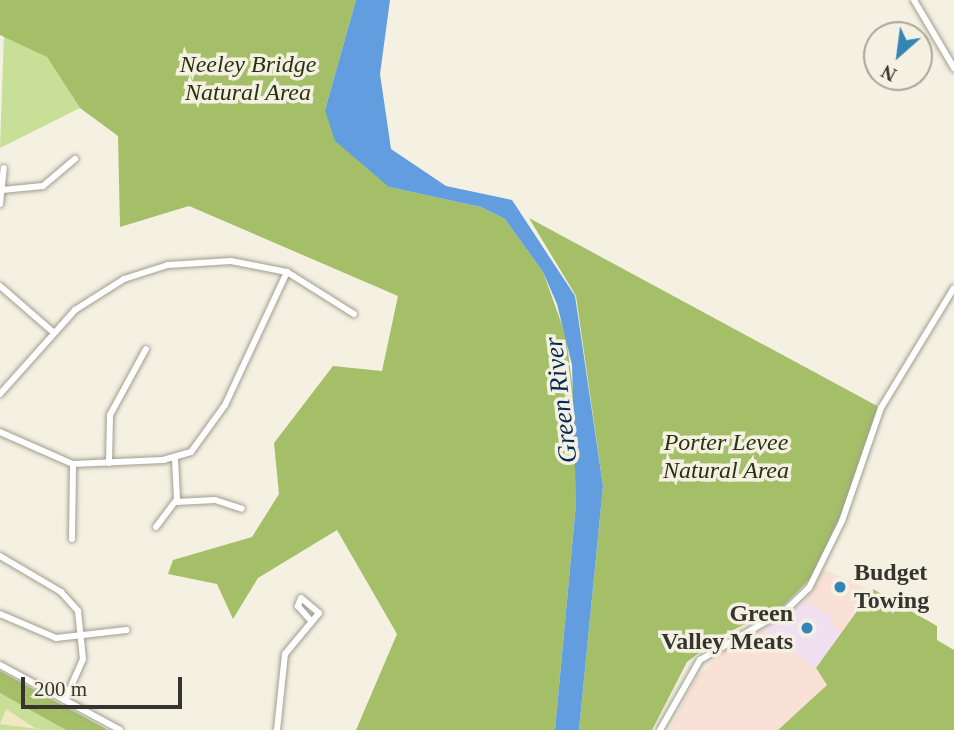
<!DOCTYPE html>
<style>
body{margin:0}
#map{position:relative;width:954px;height:730px;overflow:hidden;background:#f4f1e2;font-family:Georgia,serif}
div>[style]{position:absolute}
.commercial>*{inset:0;background:#f1e0f2}
.industrial>*{inset:0;background:#f9e1d7}
.green>*{inset:0;background:#c7df97}
.forest>*{inset:0;background:#a4bf68}
.sand>*{inset:0;background:#f1e7c2}
.water>*{inset:0;background:#629de0}
.roads{filter:drop-shadow(0 0 2px #a09e90) drop-shadow(0 0 2px #a09e90)}
.minor>*{height:6px;margin:-3px;padding:0 3px;transform-origin:3px;border-radius:3px;background:#fff}
.dots>*{width:19px;height:19px;translate:-50% -50%;box-sizing:border-box;border:4px solid #f4f1e2;border-radius:50%}
span{translate:-50% -50%;white-space:nowrap;text-align:center;line-height:1.15;-webkit-text-stroke:7px #f4f1e2;paint-order:stroke}
.park-label{font-size:24px;color:#29340f;font-style:italic}
.poi-label{font-size:24px;color:#35342f;font-weight:700}
.left{translate:0 -50%;text-align:left}
.right{translate:-100% -50%;text-align:right}
.water-label{font-size:26px;color:#022c57;font-style:italic}
.north{position:absolute;left:863px;top:21px;width:70px;height:70px;box-sizing:border-box;background:#f4f1e2;border:2px solid #a8a59a;border-radius:50%;rotate:208deg;font-size:19px;font-weight:700;line-height:28px;text-align:center;color:#35342f}
.north::after{content:'';display:block;margin:auto;width:24px;height:32px;background:#3484b6;clip-path:polygon(50% 0,100% 100%,50% 72%,0 100%)}
.scale{position:absolute;left:21px;top:677px;width:161px;height:32px;box-sizing:border-box;border:4px solid #35342f;border-top:0;padding-left:9px;font-size:21px;line-height:24px;white-space:nowrap;color:#35342f;-webkit-text-stroke:5px #f4f1e2;paint-order:stroke}
</style>
<div id="map">
<div class="commercial">
<div style="clip-path:polygon(804px 602px,832px 615px,842px 634px,816px 668px,763px 629px)"></div>
</div>
<div class="industrial">
<div style="clip-path:polygon(823px 569px,870px 590px,842px 634px,829px 623px,832px 615px,804px 602px)"></div>
<div style="clip-path:polygon(763px 629px,816px 668px,827px 685px,778px 730px,669px 730px,697px 677px,733px 644px)"></div>
</div>
<div class="green">
<div style="clip-path:polygon(4px 34px,47px 57px,80px 108px,0 148px)"></div>
<div style="clip-path:polygon(0 693px,54px 722px,66px 730px,0 730px)"></div>
</div>
<div class="forest">
<div style="clip-path:polygon(0 0,356px 0,325px 110px,389px 187px,481px 207px,505px 219px,543px 272px,566px 336px,575px 406px,576px 504px,555px 730px,356px 730px,397px 634px,337px 530px,258px 578px,233px 619px,217px 584px,168px 574px,173px 560px,252px 537px,279px 494px,274px 443px,333px 366px,382px 371px,398px 296px,189px 206px,120px 227px,118px 136px,80px 108px,47px 57px,0 35px)"></div>
<div style="clip-path:polygon(529px 218px,879px 407px,838px 524px,812px 577px,784px 605px,721px 636px,687px 662px,652px 730px,579px 730px,603px 486px,576px 296px)"></div>
<div style="clip-path:polygon(873px 589px,937px 626px,937px 640px,954px 650px,954px 730px,778px 730px,827px 685px,816px 668px)"></div>
<div style="clip-path:polygon(0 671px,108px 730px,66px 730px,0 693px)"></div>
</div>
<div class="sand">
<div style="clip-path:polygon(6px 709px,35px 728px,44px 730px,0 724px)"></div>
</div>
<div class="water">
<div style="clip-path:polygon(356px 0,390px 0,380px 74px,391px 149px,446px 186px,512px 200px,575px 296px,603px 486px,579px 730px,555px 730px,576px 504px,572px 365px,557px 304px,543px 272px,505px 219px,481px 207px,389px 187px,335px 141px,325px 110px)"></div>
</div>
<div class="roads">
<div class="minor">
<div style="left:914px;top:0;width:79px;rotate:59.5deg"></div>
<div style="left:2px;top:190px;width:41px;rotate:-5.6deg"></div>
<div style="left:43px;top:186px;width:42px;rotate:-40.2deg"></div>
<div style="left:0;top:204px;width:36px;rotate:-84deg"></div>
<div style="left:0;top:286px;width:69px;rotate:40.9deg"></div>
<div style="left:0;top:394px;width:113px;rotate:-48.2deg"></div>
<div style="left:75px;top:310px;width:58px;rotate:-32.3deg"></div>
<div style="left:124px;top:279px;width:46px;rotate:-17.7deg"></div>
<div style="left:168px;top:265px;width:63px;rotate:-3.6deg"></div>
<div style="left:231px;top:261px;width:57px;rotate:11.1deg"></div>
<div style="left:287px;top:272px;width:79px;rotate:32.1deg"></div>
<div style="left:0;top:432px;width:80px;rotate:23.7deg"></div>
<div style="left:73px;top:464px;width:90px;rotate:-2.5deg"></div>
<div style="left:163px;top:460px;width:29px;rotate:-16deg"></div>
<div style="left:191px;top:452px;width:58px;rotate:-54.1deg"></div>
<div style="left:225px;top:405px;width:147px;rotate:-65deg"></div>
<div style="left:109px;top:463px;width:48px;rotate:-88.8deg"></div>
<div style="left:110px;top:415px;width:75px;rotate:-61.4deg"></div>
<div style="left:176px;top:502px;width:39px;rotate:-3deg"></div>
<div style="left:215px;top:500px;width:28px;rotate:18deg"></div>
<div style="left:156px;top:527px;width:35px;rotate:-53deg"></div>
<div style="left:177px;top:499px;width:40px;rotate:-92.9deg"></div>
<div style="left:72px;top:539px;width:75px;rotate:-89.2deg"></div>
<div style="left:0;top:556px;width:71px;rotate:30.5deg"></div>
<div style="left:61px;top:592px;width:25px;rotate:48deg"></div>
<div style="left:78px;top:611px;width:48px;rotate:84.1deg"></div>
<div style="left:83px;top:659px;width:45px;rotate:113.7deg"></div>
<div style="left:0;top:614px;width:61px;rotate:23.2deg"></div>
<div style="left:56px;top:638px;width:71px;rotate:-6.4deg"></div>
<div style="left:0;top:665px;width:136px;rotate:28.4deg"></div>
<div style="left:277px;top:730px;width:76px;rotate:-84deg"></div>
<div style="left:285px;top:654px;width:53px;rotate:-50.3deg"></div>
<div style="left:319px;top:613px;width:23px;rotate:-140deg"></div>
<div style="left:301px;top:598px;width:9px;rotate:111deg"></div>
<div style="left:298px;top:606px;width:20px;rotate:49deg"></div>
<div style="left:660px;top:730px;width:81px;rotate:-60.3deg"></div>
<div style="left:700px;top:660px;width:101px;rotate:-30.4deg"></div>
<div style="left:787px;top:609px;width:30px;rotate:-44deg"></div>
<div style="left:809px;top:588px;width:75px;rotate:-63.8deg"></div>
<div style="left:842px;top:521px;width:120px;rotate:-71deg"></div>
<div style="left:881px;top:408px;width:140px;rotate:-58.7deg"></div>
</div>
</div>
<div class="dots">
<div style="left:840px;top:587px;background:#3484b6"></div>
<div style="left:807px;top:628px;background:#3484b6"></div>
</div>
<div class="park-label">
<span style="left:248px;top:79px">Neeley Bridge<br>Natural Area</span>
<span style="left:726px;top:457px">Porter Levee<br>Natural Area</span>
</div>
<div class="poi-label">
<span class="left" style="left:854px;top:587px">Budget<br>Towing</span>
<span class="right" style="left:793px;top:628px">Green<br>Valley Meats</span>
</div>
<div class="water-label">
<span style="left:561px;top:400px;rotate:-97deg">Green River</span>
</div>
<div class="north">N</div>
<div class="scale">200 m</div>
</div>
